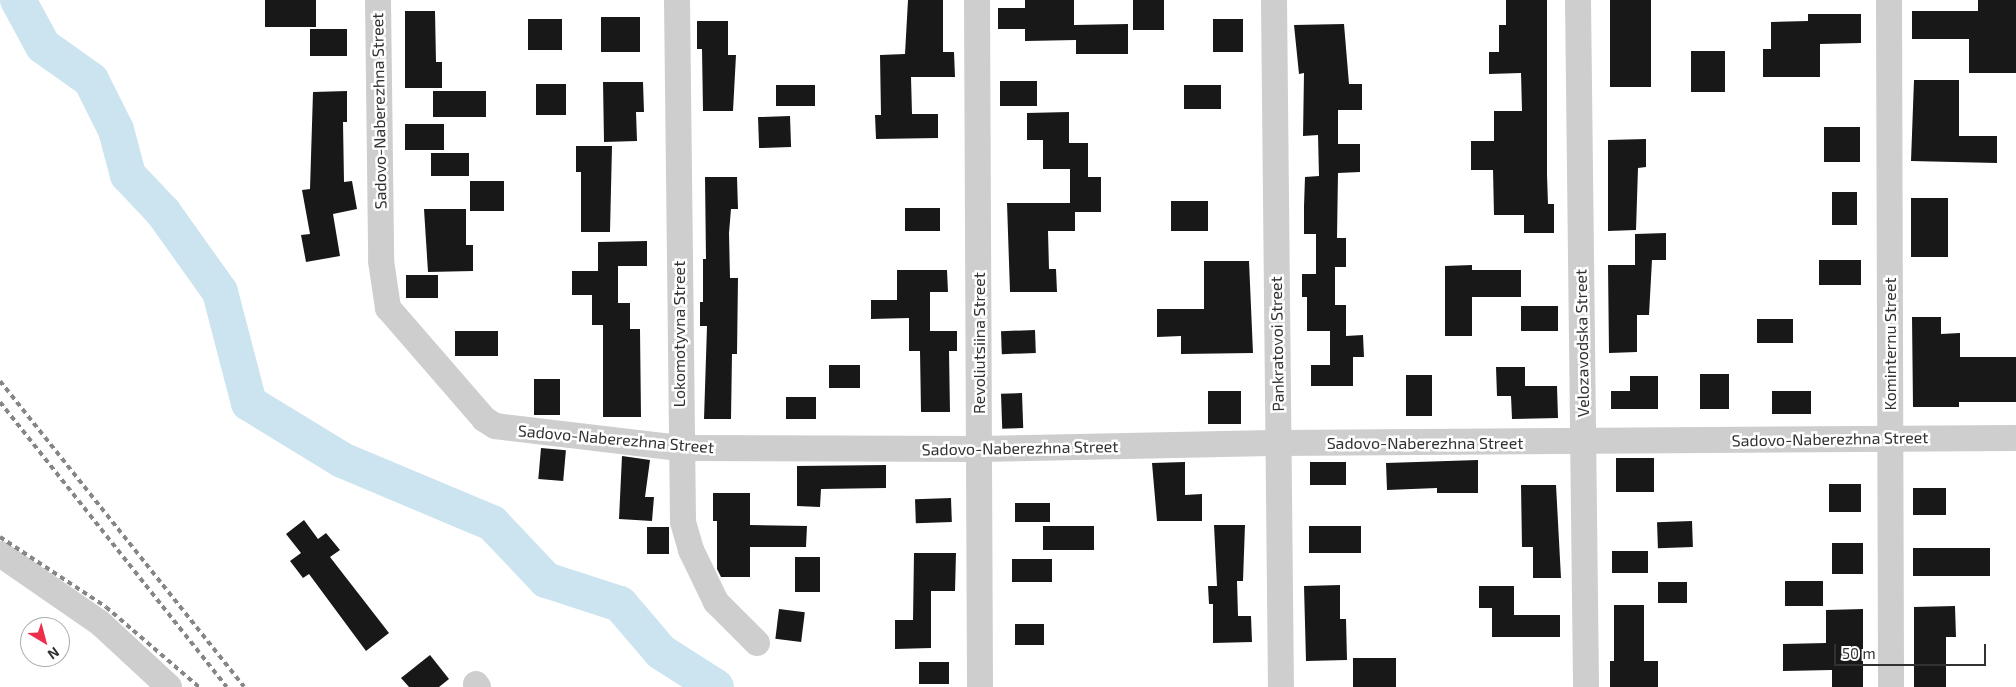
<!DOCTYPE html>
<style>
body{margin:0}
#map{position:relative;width:2016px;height:687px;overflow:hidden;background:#fff;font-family:"Exo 2",sans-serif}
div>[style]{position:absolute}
.river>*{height:36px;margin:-18px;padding:0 18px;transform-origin:18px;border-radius:18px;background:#cbe4ef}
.building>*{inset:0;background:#181818;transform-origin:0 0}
.minor>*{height:26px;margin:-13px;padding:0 13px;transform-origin:13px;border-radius:13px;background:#cecece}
.rail>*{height:4px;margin-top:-2px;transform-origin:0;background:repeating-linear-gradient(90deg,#868686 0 5px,transparent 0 9px)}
span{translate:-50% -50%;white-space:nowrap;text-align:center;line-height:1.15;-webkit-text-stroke:5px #fff;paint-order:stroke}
.street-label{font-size:16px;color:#313131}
.north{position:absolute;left:20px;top:617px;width:50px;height:50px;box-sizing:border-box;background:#fff;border:1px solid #adadad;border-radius:50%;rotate:143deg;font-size:14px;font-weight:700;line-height:20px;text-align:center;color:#313131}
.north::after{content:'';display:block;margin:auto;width:18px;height:22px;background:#ee2e4b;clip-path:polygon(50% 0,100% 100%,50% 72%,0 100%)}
.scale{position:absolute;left:1834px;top:644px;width:152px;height:22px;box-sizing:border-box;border:2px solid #313131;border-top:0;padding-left:6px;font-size:15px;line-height:18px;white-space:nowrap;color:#313131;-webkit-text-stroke:4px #fff;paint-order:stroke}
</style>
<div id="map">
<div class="river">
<div style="left:18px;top:0;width:52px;rotate:61.5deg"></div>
<div style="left:43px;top:46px;width:59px;rotate:35.3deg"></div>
<div style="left:91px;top:80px;width:56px;rotate:63.4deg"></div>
<div style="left:116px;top:130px;width:47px;rotate:75.1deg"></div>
<div style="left:128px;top:175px;width:51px;rotate:46.6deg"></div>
<div style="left:163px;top:212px;width:98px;rotate:54.5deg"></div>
<div style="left:220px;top:292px;width:115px;rotate:75.4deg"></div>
<div style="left:249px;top:403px;width:109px;rotate:31.5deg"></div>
<div style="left:342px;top:460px;width:163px;rotate:22.8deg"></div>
<div style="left:492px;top:523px;width:79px;rotate:46.5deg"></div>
<div style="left:546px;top:580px;width:78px;rotate:18deg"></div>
<div style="left:620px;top:604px;width:63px;rotate:49.5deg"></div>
<div style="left:661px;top:652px;width:65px;rotate:32.5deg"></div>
</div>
<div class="building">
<div style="left:265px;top:0;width:51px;height:27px"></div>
<div style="clip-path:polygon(908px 0,943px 0,943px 52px,954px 52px,955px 77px,911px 77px,912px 114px,938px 114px,938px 138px,876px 139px,875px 115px,881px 115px,880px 55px,905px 54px)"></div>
<div style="clip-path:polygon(1025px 0,1074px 0,1074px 25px,1128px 24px,1128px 54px,1076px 54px,1076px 40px,1025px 41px,1025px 29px,998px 29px,998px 8px,1025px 8px)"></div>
<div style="left:1133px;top:0;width:31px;height:30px"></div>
<div style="clip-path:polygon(1506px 0,1547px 0,1547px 175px,1548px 204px,1554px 204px,1554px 233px,1524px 233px,1524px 215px,1494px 215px,1493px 170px,1471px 170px,1471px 141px,1494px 141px,1494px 111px,1522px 111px,1521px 73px,1489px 74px,1489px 52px,1499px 52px,1499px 25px,1506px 25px)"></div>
<div style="left:1610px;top:0;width:41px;height:87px"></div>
<div style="clip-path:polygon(1978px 0,2016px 0,2016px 73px,1969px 73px,1969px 39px,1912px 39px,1912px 11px,1978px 11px)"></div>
<div style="clip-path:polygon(405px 11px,435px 11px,436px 62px,442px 62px,442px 88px,405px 88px)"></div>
<div style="clip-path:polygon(1808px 14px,1861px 14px,1861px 43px,1820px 44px,1820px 77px,1763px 77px,1763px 49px,1771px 49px,1771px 22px,1808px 21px)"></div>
<div style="left:601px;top:17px;width:39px;height:35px"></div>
<div style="left:528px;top:19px;width:34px;height:31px"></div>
<div style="left:1243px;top:19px;width:33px;height:30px;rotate:90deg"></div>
<div style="clip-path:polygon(697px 21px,728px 21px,728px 55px,736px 55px,733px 111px,703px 111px,702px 49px,697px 49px)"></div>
<div style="clip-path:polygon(1344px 24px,1349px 84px,1362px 84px,1362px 110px,1338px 110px,1338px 144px,1360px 144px,1360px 172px,1338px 173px,1337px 238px,1346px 238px,1346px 267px,1335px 267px,1335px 305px,1346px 305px,1346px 336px,1363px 335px,1364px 357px,1353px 357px,1353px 386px,1311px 386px,1311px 365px,1330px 365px,1330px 331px,1307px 331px,1307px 297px,1302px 297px,1302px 274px,1316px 274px,1316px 234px,1304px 234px,1304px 206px,1305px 177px,1319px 176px,1318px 135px,1303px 136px,1304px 73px,1299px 74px,1294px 25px)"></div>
<div style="left:347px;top:29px;width:27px;height:37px;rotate:90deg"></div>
<div style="left:1691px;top:51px;width:34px;height:41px"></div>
<div style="clip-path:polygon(1914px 80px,1959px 80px,1959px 136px,1997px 136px,1997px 163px,1911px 161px)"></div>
<div style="left:1000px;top:81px;width:37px;height:25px"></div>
<div style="clip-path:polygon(603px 82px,643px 82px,644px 112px,636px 112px,637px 141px,604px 142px)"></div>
<div style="left:566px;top:84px;width:31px;height:30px;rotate:90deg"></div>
<div style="left:776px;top:85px;width:39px;height:21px"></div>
<div style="left:1184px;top:85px;width:37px;height:24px"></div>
<div style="clip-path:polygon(347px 91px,347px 122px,343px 122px,344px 182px,352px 181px,357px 209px,333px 214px,340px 256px,306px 262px,301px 235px,310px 234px,302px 190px,310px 189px,313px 92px)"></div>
<div style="left:433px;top:91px;width:53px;height:26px"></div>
<div style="clip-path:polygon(1069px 112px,1069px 143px,1088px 143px,1088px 177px,1101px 177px,1101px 212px,1075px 212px,1075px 231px,1048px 231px,1049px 269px,1056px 269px,1057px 292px,1010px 292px,1007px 203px,1070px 203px,1070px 169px,1043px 169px,1043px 140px,1027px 140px,1027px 113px)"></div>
<div style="left:790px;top:116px;width:31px;height:32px;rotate:88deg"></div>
<div style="left:405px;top:124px;width:39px;height:26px"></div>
<div style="left:1824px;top:127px;width:36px;height:35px"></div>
<div style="clip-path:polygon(1646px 139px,1646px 167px,1638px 168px,1636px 230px,1608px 231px,1608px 140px)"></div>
<div style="clip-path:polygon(576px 146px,612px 146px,610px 232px,581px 232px,581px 172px,576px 172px)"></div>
<div style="left:431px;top:153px;width:38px;height:23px"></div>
<div style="clip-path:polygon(705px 177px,737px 177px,738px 209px,731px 209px,729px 233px,730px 278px,738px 278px,737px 354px,732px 354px,731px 419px,704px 419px,707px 326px,700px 326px,700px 302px,703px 302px,703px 259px,706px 259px)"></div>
<div style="left:470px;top:181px;width:34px;height:30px"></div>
<div style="left:1832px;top:192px;width:25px;height:33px"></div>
<div style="left:1911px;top:198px;width:37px;height:59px"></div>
<div style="left:1171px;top:201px;width:37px;height:30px"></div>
<div style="left:940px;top:208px;width:23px;height:35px;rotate:90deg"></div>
<div style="clip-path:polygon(424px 209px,466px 209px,466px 245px,473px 245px,473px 271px,428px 272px)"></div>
<div style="clip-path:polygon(1666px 233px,1666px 260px,1652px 260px,1649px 315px,1637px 315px,1637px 352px,1609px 353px,1608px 265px,1635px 265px,1635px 234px)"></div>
<div style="clip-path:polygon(647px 241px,647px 266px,618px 266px,618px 303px,630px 303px,630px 329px,640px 329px,641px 417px,603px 417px,603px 325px,592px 325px,592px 295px,572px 295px,572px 271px,598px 271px,598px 242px)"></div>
<div style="left:1819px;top:260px;width:42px;height:25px"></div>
<div style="clip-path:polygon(1204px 261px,1249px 261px,1253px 353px,1181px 354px,1181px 336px,1157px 337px,1157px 309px,1204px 309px)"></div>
<div style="clip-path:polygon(1472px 265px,1472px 270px,1521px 270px,1521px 297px,1472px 297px,1472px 336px,1445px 336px,1445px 266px)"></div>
<div style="clip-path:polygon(897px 270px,947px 270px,948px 292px,930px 292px,930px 331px,957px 331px,957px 351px,949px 351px,950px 412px,921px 412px,920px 351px,909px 351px,909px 318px,871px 319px,871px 300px,897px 300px)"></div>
<div style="left:406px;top:275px;width:32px;height:23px"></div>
<div style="left:1558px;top:306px;width:25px;height:37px;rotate:90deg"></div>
<div style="clip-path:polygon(1912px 317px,1941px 317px,1941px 334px,1960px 333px,1960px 357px,2016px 357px,2016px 402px,1959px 402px,1959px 407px,1913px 407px)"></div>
<div style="left:1793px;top:319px;width:24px;height:36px;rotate:90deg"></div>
<div style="left:1035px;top:330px;width:23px;height:34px;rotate:88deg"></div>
<div style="left:455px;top:331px;width:43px;height:25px"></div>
<div style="left:829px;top:365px;width:31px;height:23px"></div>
<div style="clip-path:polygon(1496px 367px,1525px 367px,1525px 386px,1557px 386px,1558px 418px,1512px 419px,1511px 396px,1497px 396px)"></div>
<div style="left:1700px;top:374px;width:29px;height:35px"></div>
<div style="left:1432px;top:375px;width:41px;height:26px;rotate:90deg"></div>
<div style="clip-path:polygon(1630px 376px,1658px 376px,1658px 409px,1611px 409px,1611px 391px,1630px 391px)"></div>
<div style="left:534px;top:379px;width:26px;height:36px"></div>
<div style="left:1208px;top:391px;width:33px;height:33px"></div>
<div style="left:1811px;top:391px;width:23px;height:39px;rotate:90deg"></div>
<div style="left:1022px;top:393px;width:35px;height:21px;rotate:88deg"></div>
<div style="left:786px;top:397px;width:30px;height:22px"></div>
<div style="left:541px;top:448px;width:25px;height:31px;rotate:5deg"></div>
<div style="clip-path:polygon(622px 456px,650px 460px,645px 497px,654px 497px,652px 521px,619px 519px)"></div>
<div style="left:1616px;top:458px;width:38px;height:34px"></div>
<div style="clip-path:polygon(1478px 460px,1478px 493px,1437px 493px,1437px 488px,1387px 490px,1386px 463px)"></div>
<div style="clip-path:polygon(1185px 462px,1185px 495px,1202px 494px,1202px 521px,1157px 521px,1152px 463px)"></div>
<div style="left:1310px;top:462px;width:36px;height:23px"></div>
<div style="clip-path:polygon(886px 465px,886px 488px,821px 489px,820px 507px,797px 506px,797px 466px)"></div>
<div style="left:1829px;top:484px;width:32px;height:28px"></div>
<div style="clip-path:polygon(1521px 485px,1556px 485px,1561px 578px,1533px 578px,1533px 547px,1522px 547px)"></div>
<div style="left:1913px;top:488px;width:33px;height:27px"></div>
<div style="clip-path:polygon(713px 493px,750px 493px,750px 525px,807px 526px,806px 547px,750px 547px,750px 577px,721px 577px,717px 569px,717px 521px,713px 521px)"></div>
<div style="left:951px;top:498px;width:24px;height:36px;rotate:88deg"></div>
<div style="left:1050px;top:503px;width:19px;height:35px;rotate:90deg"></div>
<div style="clip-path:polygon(304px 520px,318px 539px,326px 533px,340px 550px,330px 557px,389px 633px,366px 651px,309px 574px,303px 578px,290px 561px,301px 553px,286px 534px)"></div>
<div style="left:1692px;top:521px;width:26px;height:35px;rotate:88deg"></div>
<div style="clip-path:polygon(1214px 525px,1245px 525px,1243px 581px,1237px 581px,1238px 616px,1251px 616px,1252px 642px,1213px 643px,1213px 604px,1209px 604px,1208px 586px,1217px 586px)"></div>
<div style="left:1094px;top:526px;width:24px;height:51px;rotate:90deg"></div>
<div style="left:1309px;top:526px;width:52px;height:27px"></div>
<div style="left:647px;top:527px;width:22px;height:27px"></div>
<div style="left:1832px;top:543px;width:31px;height:31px"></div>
<div style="left:1990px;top:548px;width:28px;height:77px;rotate:90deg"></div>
<div style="left:1612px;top:551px;width:36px;height:22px"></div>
<div style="clip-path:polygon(914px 553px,956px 553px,955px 591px,931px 591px,931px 648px,895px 649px,895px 620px,913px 620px)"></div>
<div style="left:795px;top:557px;width:25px;height:35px"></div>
<div style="left:1012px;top:559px;width:40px;height:23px"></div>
<div style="left:1785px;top:581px;width:38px;height:25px"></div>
<div style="left:1658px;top:582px;width:29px;height:21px"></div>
<div style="clip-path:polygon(1340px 585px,1340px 619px,1346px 619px,1347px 660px,1306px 661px,1304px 586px)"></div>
<div style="clip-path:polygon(1479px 586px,1514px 586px,1514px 615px,1560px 615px,1560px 637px,1492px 637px,1492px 608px,1479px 608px)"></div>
<div style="clip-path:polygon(1614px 605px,1644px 605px,1644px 661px,1658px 661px,1658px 687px,1610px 687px,1610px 661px,1614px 661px)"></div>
<div style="clip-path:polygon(1955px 606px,1956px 637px,1946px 637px,1946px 687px,1914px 687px,1914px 607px)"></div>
<div style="left:779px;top:609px;width:26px;height:30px;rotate:7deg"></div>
<div style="clip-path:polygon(1863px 609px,1863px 687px,1832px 687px,1832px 670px,1783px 671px,1783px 644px,1826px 643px,1826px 610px)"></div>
<div style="left:1044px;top:624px;width:21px;height:29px;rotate:90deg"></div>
<div style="clip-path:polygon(430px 655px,449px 679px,439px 687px,409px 687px,401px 678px)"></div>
<div style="left:1353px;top:658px;width:43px;height:29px"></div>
<div style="left:919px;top:662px;width:30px;height:22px"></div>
</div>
<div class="minor">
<div style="left:378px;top:0;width:261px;rotate:89.3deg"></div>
<div style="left:381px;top:261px;width:48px;rotate:81.5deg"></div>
<div style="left:388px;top:308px;width:147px;rotate:49.1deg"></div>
<div style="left:484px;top:419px;width:13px;rotate:32deg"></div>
<div style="left:495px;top:426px;width:186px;rotate:6.8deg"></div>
<div style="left:680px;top:448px;width:300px;rotate:0.2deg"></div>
<div style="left:980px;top:449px;width:298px;rotate:-1.2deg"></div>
<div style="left:1278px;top:443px;width:738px;rotate:-0.39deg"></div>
<div style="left:677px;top:0;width:522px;rotate:89.34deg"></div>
<div style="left:683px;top:522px;width:29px;rotate:74deg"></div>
<div style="left:691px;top:550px;width:58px;rotate:64.3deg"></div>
<div style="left:716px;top:602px;width:58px;rotate:45deg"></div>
<div style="left:977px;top:0;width:687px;rotate:89.75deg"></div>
<div style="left:1274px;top:0;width:687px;rotate:89.42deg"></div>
<div style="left:1578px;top:0;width:687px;rotate:89.33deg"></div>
<div style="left:1889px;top:0;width:687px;rotate:89.83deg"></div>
<div style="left:0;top:554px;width:121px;rotate:34.6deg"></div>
<div style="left:100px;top:623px;width:94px;rotate:42.8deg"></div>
<div style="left:476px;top:684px;width:4px;rotate:56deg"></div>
</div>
<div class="rail">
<div style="left:0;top:381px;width:391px;rotate:51.4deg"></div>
<div style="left:0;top:402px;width:364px;rotate:51.5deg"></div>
<div style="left:0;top:537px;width:127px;rotate:33.4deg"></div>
<div style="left:106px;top:607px;width:123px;rotate:40.7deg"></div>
</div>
<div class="street-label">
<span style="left:379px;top:111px;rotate:-91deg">Sadovo-Naberezhna Street</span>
<span style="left:679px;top:334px;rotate:-90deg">Lokomotyvna Street</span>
<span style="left:979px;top:343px;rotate:-90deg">Revoliutsiina Street</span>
<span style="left:1582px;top:343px;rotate:-91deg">Velozavodska Street</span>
<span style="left:1277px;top:344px;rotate:-91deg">Pankratovoi Street</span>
<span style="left:1890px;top:344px;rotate:-90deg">Kominternu Street</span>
<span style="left:616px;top:439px;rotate:5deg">Sadovo-Naberezhna Street</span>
<span style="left:1830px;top:439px;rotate:-1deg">Sadovo-Naberezhna Street</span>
<span style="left:1425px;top:443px">Sadovo-Naberezhna Street</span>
<span style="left:1020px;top:448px;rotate:-1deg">Sadovo-Naberezhna Street</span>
</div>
<div class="north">N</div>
<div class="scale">50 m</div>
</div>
